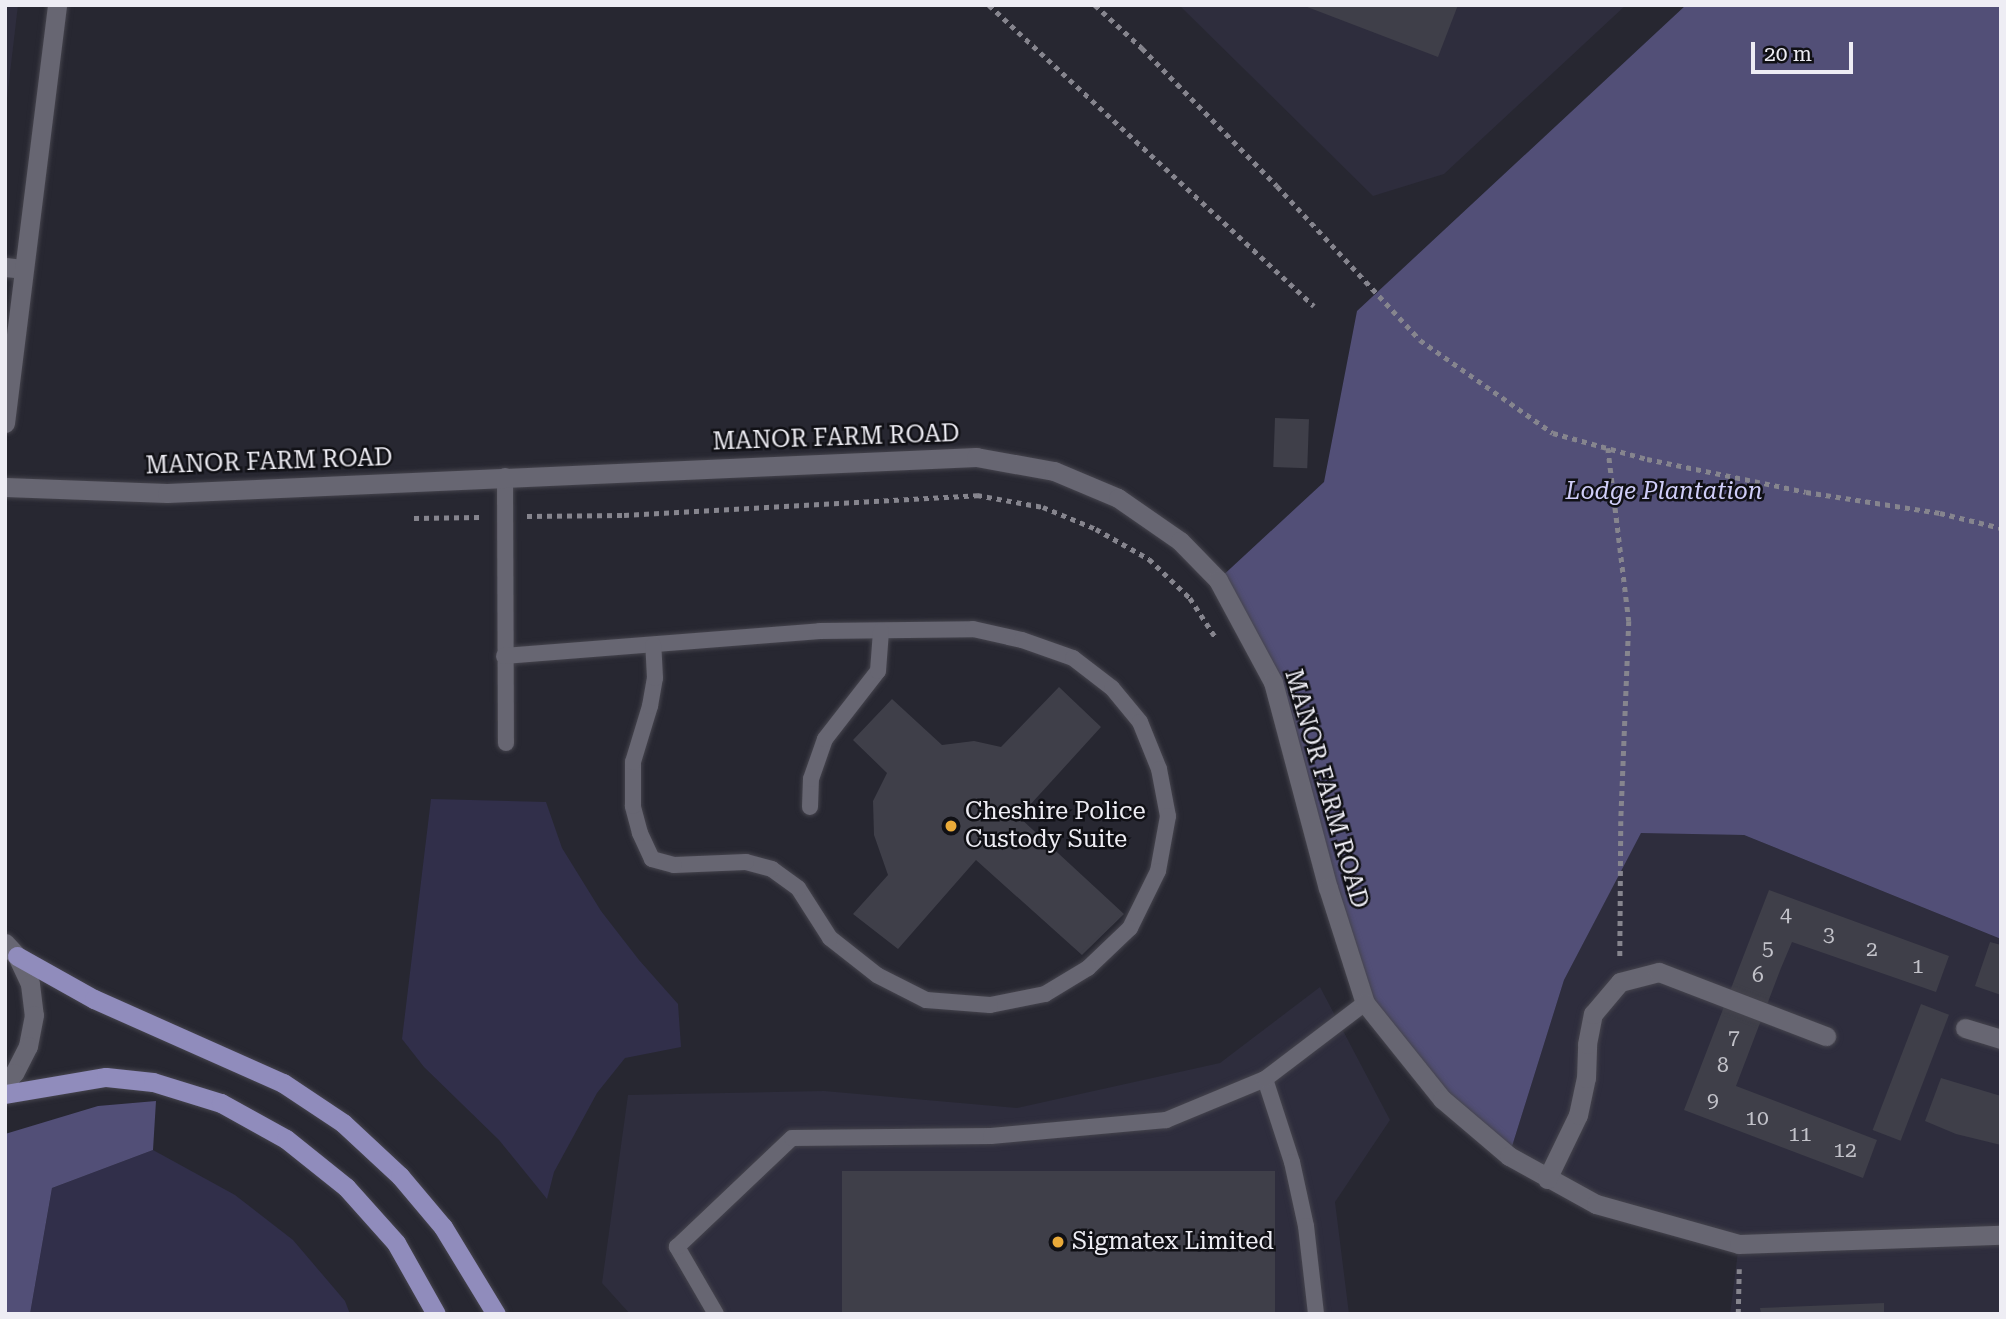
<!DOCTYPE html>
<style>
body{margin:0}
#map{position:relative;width:2006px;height:1319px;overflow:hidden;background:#272731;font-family:"Roboto Serif",serif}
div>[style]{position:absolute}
.built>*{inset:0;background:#2e2d3d}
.green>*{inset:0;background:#312f4a}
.forest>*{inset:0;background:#524f77}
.building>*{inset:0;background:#3f3f49;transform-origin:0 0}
.path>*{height:4.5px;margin-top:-2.25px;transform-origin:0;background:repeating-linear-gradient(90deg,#86858e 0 5px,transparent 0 10px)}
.roads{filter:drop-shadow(0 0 2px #45444d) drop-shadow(0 0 2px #45444d)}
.service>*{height:16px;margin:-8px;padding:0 8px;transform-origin:8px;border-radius:8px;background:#676672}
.minor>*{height:19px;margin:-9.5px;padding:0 9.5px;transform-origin:9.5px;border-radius:9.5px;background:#676672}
.tertiary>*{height:19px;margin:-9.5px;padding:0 9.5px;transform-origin:9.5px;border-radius:9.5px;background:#676672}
.primary>*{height:19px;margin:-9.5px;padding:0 9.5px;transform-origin:9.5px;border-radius:9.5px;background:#908cbc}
.dots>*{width:19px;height:19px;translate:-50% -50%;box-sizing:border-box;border:4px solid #101015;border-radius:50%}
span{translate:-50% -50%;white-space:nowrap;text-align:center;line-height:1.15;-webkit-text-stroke:5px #101015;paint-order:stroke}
.number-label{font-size:21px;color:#c2c2c9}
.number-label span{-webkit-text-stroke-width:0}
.street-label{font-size:24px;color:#eeedf4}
.park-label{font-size:24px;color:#d0cef8;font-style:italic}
.poi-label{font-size:24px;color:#eeedf4}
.left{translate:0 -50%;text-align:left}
.frame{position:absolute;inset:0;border:7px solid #eeedf4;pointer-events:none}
.scale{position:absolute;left:1751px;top:42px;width:102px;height:32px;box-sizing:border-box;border:4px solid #eeedf4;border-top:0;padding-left:9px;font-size:21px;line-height:24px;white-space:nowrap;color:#eeedf4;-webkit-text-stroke:5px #101015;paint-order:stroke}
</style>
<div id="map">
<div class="built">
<div style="clip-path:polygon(5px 5px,18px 5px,5px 116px)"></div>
<div style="clip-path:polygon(1179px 5px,1626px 5px,1444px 174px,1373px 196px)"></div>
<div style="clip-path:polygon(1641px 832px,1744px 835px,2001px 939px,2001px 1314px,1730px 1314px,1739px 1244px,1596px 1204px,1509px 1156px,1564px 980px)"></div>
<div style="clip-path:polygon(1320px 987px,1390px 1120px,1335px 1202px,1349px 1314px,630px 1314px,602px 1283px,628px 1095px,824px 1091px,1017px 1108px,1220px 1063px)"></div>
</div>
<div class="green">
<div style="clip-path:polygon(431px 799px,546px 802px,562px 848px,601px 911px,639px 960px,678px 1004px,681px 1047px,625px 1058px,597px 1093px,554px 1172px,547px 1199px,499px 1140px,424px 1067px,402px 1039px)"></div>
<div style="clip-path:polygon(153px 1150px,235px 1195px,293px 1240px,345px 1301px,350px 1314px,30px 1314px,52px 1188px)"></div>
</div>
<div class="forest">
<div style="clip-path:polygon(1686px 5px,2001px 5px,2001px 939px,1744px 835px,1641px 833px,1564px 980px,1509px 1156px,1442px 1099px,1365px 1003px,1273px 682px,1218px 580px,1324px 482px,1357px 311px)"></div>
<div style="clip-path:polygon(156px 1101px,153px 1150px,52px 1188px,30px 1314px,5px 1314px,5px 1134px,98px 1106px)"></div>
</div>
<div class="building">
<div style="clip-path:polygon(1302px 5px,1458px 5px,1438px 57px)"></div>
<div style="left:1275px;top:418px;width:34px;height:49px;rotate:2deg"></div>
<div style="clip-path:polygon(1059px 687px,1101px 727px,1019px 817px,1124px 914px,1082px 955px,976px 860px,898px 949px,853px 914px,888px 875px,874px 835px,873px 801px,887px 773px,853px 740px,892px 699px,942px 745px,974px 741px,1001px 747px)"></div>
<div style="clip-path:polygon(1769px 890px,1949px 956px,1936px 992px,1792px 942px,1781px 968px,1736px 1086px,1877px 1140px,1863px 1178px,1684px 1110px)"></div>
<div style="clip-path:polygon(1990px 942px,2001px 945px,2001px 995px,1975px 986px)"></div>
<div style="left:1921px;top:1004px;width:30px;height:135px;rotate:21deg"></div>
<div style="clip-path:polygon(1941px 1078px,2001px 1096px,2001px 1145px,1956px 1134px,1925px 1121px)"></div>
<div style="left:842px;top:1171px;width:433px;height:143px"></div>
<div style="clip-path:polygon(1884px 1303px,1884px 1314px,1761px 1314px,1760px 1308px)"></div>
</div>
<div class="path">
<div style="left:989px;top:5px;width:443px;rotate:42.8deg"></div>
<div style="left:1095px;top:5px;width:64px;rotate:42.5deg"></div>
<div style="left:1142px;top:48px;width:193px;rotate:45.6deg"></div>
<div style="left:1277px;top:186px;width:210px;rotate:47.1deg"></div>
<div style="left:1420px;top:340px;width:162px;rotate:35deg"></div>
<div style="left:1553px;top:433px;width:98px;rotate:15.5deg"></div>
<div style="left:1647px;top:459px;width:162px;rotate:11.7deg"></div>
<div style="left:1806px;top:492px;width:136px;rotate:8.9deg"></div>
<div style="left:1940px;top:513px;width:63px;rotate:13.8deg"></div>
<div style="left:1608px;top:448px;width:174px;rotate:83.1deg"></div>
<div style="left:1629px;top:621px;width:200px;rotate:92.3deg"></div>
<div style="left:1621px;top:821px;width:136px;rotate:90.4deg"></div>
<div style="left:527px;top:516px;width:97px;rotate:-0.6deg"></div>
<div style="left:624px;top:515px;width:354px;rotate:-3.2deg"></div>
<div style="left:977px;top:495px;width:67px;rotate:10.3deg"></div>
<div style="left:1043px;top:507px;width:57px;rotate:22.5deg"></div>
<div style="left:1096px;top:529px;width:61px;rotate:29.5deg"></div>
<div style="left:1149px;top:559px;width:57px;rotate:43.6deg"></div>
<div style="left:1190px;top:598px;width:48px;rotate:57deg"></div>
<div style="left:414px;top:518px;width:66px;rotate:-0.9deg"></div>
<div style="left:1738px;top:1314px;width:45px;rotate:-88.7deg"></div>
</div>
<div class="roads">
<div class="service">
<div style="left:505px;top:476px;width:267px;rotate:89.8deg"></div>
<div style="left:504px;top:656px;width:317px;rotate:-4.5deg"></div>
<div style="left:820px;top:631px;width:153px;rotate:-0.7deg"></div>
<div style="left:973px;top:629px;width:50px;rotate:12.7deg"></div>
<div style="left:1022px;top:640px;width:54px;rotate:19.4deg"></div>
<div style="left:1073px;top:658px;width:49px;rotate:37.6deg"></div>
<div style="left:1112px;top:688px;width:44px;rotate:50.5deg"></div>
<div style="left:1140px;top:722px;width:51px;rotate:68deg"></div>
<div style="left:1159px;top:769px;width:48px;rotate:79.2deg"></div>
<div style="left:1168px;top:816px;width:56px;rotate:100.3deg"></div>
<div style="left:1158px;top:871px;width:64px;rotate:116.2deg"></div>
<div style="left:1130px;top:928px;width:58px;rotate:136.4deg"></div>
<div style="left:1088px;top:968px;width:50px;rotate:148.8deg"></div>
<div style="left:1045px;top:994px;width:56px;rotate:168.7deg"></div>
<div style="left:990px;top:1005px;width:64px;rotate:-175.5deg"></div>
<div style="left:926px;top:1000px;width:55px;rotate:-153deg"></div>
<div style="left:877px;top:975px;width:60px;rotate:-141.8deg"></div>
<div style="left:830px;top:938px;width:59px;rotate:-122.6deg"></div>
<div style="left:798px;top:888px;width:32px;rotate:-144deg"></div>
<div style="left:772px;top:869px;width:27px;rotate:-165deg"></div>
<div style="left:746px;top:862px;width:72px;rotate:177.6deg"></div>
<div style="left:674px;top:865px;width:23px;rotate:-165deg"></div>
<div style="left:652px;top:859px;width:29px;rotate:-115deg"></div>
<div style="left:640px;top:833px;width:28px;rotate:-105deg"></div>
<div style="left:633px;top:806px;width:44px;rotate:-90deg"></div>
<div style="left:633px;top:762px;width:59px;rotate:-73.1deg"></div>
<div style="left:650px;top:706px;width:28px;rotate:-80deg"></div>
<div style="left:655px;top:678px;width:33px;rotate:-93deg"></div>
<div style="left:810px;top:807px;width:28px;rotate:-88deg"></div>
<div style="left:811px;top:779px;width:42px;rotate:-70.7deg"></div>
<div style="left:825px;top:739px;width:86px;rotate:-52.1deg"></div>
<div style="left:878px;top:671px;width:40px;rotate:-85.7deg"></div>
<div style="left:1265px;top:1079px;width:87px;rotate:72deg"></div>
<div style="left:1292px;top:1162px;width:66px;rotate:77.7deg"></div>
<div style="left:1306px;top:1226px;width:89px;rotate:83.5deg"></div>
<div style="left:716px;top:1314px;width:78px;rotate:-120.2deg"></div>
<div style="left:677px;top:1247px;width:158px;rotate:-43.5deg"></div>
<div style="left:792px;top:1138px;width:199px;rotate:-0.6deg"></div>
<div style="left:991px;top:1136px;width:176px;rotate:-5.2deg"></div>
<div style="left:1166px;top:1120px;width:107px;rotate:-22.5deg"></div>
<div style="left:1265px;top:1079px;width:126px;rotate:-37.2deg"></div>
</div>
<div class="minor">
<div style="left:5px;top:267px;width:18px;rotate:6deg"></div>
<div style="left:5px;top:487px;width:162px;rotate:2.1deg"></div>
<div style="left:167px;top:493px;width:810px;rotate:-2.55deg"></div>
<div style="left:976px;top:457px;width:79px;rotate:10.2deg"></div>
<div style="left:1054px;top:471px;width:69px;rotate:22.9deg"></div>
<div style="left:1118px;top:498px;width:75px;rotate:34.7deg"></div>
<div style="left:1180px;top:541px;width:54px;rotate:45.7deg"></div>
<div style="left:1218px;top:580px;width:116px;rotate:61.7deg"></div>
<div style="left:1273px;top:682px;width:213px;rotate:75.1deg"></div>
<div style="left:1328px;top:888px;width:121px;rotate:72.2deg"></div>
<div style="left:1365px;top:1003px;width:123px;rotate:51.3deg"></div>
<div style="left:1442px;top:1099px;width:88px;rotate:40.4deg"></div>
<div style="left:1509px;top:1156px;width:99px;rotate:28.9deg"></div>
<div style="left:1596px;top:1204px;width:148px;rotate:15.6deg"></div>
<div style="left:1739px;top:1244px;width:262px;rotate:-2deg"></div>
<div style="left:1965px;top:1028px;width:38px;rotate:17deg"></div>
<div style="left:1547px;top:1179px;width:71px;rotate:-64.2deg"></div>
<div style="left:1578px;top:1115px;width:38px;rotate:-78deg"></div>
<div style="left:1586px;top:1078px;width:34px;rotate:-88deg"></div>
<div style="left:1587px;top:1044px;width:31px;rotate:-79deg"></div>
<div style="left:1593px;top:1014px;width:42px;rotate:-49.8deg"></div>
<div style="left:1620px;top:982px;width:40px;rotate:-14.4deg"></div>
<div style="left:1659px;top:972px;width:179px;rotate:21deg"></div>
</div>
<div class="tertiary">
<div style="left:5px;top:423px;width:421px;rotate:-82.9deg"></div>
<div style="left:5px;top:943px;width:18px;rotate:47deg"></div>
<div style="left:17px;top:956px;width:31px;rotate:65deg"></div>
<div style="left:30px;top:984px;width:31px;rotate:83deg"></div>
<div style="left:34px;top:1015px;width:32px;rotate:101deg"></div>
<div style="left:28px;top:1046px;width:30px;rotate:117deg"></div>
<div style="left:14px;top:1073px;width:13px;rotate:132deg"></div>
</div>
<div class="primary">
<div style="left:17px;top:956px;width:88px;rotate:29.2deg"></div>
<div style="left:94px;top:999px;width:207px;rotate:24deg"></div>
<div style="left:283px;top:1083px;width:72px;rotate:33.7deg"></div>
<div style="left:343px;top:1123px;width:78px;rotate:42.9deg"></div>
<div style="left:400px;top:1176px;width:67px;rotate:49.9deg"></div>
<div style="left:443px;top:1227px;width:102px;rotate:58.7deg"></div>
<div style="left:5px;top:1094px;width:102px;rotate:-9.6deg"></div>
<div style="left:106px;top:1077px;width:47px;rotate:6.1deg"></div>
<div style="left:153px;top:1082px;width:71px;rotate:17.2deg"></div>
<div style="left:221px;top:1103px;width:74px;rotate:29deg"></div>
<div style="left:286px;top:1139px;width:77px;rotate:38.7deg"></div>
<div style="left:346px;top:1187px;width:75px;rotate:48.2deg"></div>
<div style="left:396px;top:1243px;width:81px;rotate:60.6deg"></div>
</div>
</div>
<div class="dots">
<div style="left:951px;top:826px;background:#eaaa39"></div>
<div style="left:1058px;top:1242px;background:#eaaa39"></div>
</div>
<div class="number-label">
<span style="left:1786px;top:915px">4</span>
<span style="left:1829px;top:934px">3</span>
<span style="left:1768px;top:948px">5</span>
<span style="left:1872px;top:949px">2</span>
<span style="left:1918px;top:966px">1</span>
<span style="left:1758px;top:975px">6</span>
<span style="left:1734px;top:1037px">7</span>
<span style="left:1723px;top:1065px">8</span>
<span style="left:1713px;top:1100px">9</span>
<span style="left:1757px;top:1118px">10</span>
<span style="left:1800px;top:1134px">11</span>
<span style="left:1845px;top:1150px">12</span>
</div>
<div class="street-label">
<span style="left:836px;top:438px;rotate:-2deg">MANOR FARM ROAD</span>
<span style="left:269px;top:462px;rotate:-2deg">MANOR FARM ROAD</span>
<span style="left:1326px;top:789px;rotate:74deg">MANOR FARM ROAD</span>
</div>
<div class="park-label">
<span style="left:1664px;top:492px">Lodge Plantation</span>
</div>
<div class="poi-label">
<span class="left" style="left:965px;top:826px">Cheshire Police<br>Custody Suite</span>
<span class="left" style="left:1072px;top:1242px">Sigmatex Limited</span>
</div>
<div class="frame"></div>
<div class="scale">20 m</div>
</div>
